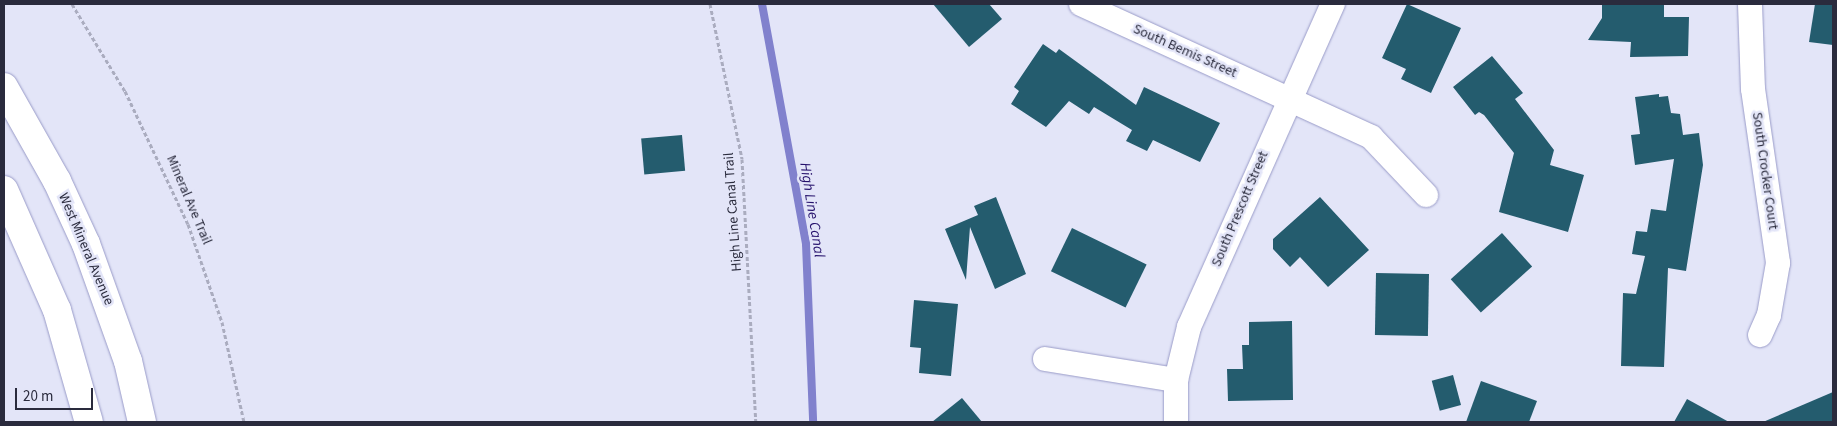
<!DOCTYPE html>
<style>
body{margin:0}
#map{position:relative;width:1837px;height:426px;overflow:hidden;background:#e3e5f8;font-family:"Source Sans 3",sans-serif}
div>[style]{position:absolute}
.stream>*{height:8px;margin:-4px;padding:0 4px;transform-origin:4px;border-radius:4px;background:#8181cd}
.building>*{inset:0;background:#245c6e;transform-origin:0 0}
.path>*{height:3px;margin-top:-1.5px;transform-origin:0;background:repeating-linear-gradient(90deg,#aaacbf 0 4px,transparent 0 6.5px)}
.roads{filter:drop-shadow(0 0 1px #999bc8) drop-shadow(0 0 1px #999bc8)}
.minor>*{height:24px;margin:-12px;padding:0 12px;transform-origin:12px;border-radius:12px;background:#fff}
.secondary>*{height:28px;margin:-14px;padding:0 14px;transform-origin:14px;border-radius:14px;background:#fff}
span{translate:-50% -50%;white-space:nowrap;text-align:center;line-height:1.15;-webkit-text-stroke:5px #e3e5f8;paint-order:stroke}
.street-label{font-size:14px;color:#2a2b3d}
.water-label{font-size:15px;color:#26126c;font-style:italic}
.frame{position:absolute;inset:0;border:5px solid #2a2b3d;pointer-events:none}
.scale{position:absolute;left:15px;top:388px;width:78px;height:22px;box-sizing:border-box;border:2px solid #2a2b3d;border-top:0;padding-left:6px;font-size:15px;line-height:18px;white-space:nowrap;color:#2a2b3d;-webkit-text-stroke:4px #e3e5f8;paint-order:stroke}
</style>
<div id="map">
<div class="stream">
<div style="left:762px;top:4px;width:244px;rotate:79.6deg"></div>
<div style="left:806px;top:244px;width:178px;rotate:87.7deg"></div>
</div>
<div class="building">
<div style="clip-path:polygon(933px 4px,989px 4px,1002px 19px,969px 47px)"></div>
<div style="clip-path:polygon(1407px 4px,1461px 28px,1431px 93px,1401px 79px,1406px 69px,1382px 58px)"></div>
<div style="clip-path:polygon(1602px 4px,1664px 5px,1664px 17px,1689px 17px,1688px 56px,1630px 57px,1631px 42px,1588px 40px,1602px 18px)"></div>
<div style="clip-path:polygon(1815px 4px,1833px 4px,1833px 45px,1809px 42px)"></div>
<div style="clip-path:polygon(1043px 44px,1056px 53px,1059px 49px,1136px 105px,1144px 87px,1220px 123px,1200px 162px,1153px 140px,1147px 151px,1126px 141px,1132px 130px,1094px 107px,1089px 114px,1069px 101px,1046px 127px,1011px 104px,1019px 91px,1014px 87px)"></div>
<div style="clip-path:polygon(1492px 56px,1523px 93px,1515px 99px,1554px 150px,1550px 165px,1584px 175px,1568px 232px,1499px 212px,1514px 153px,1484px 115px,1479px 112px,1475px 115px,1453px 87px)"></div>
<div style="clip-path:polygon(1659px 94px,1659px 97px,1668px 96px,1671px 113px,1680px 114px,1683px 135px,1699px 133px,1703px 165px,1686px 271px,1668px 268px,1664px 367px,1621px 366px,1623px 293px,1636px 294px,1645px 256px,1632px 254px,1636px 231px,1647px 232px,1651px 209px,1666px 211px,1674px 159px,1635px 165px,1631px 135px,1640px 134px,1635px 97px)"></div>
<div style="left:682px;top:135px;width:36px;height:41px;rotate:85deg"></div>
<div style="clip-path:polygon(996px 197px,1026px 274px,995px 289px,970px 227px,966px 280px,945px 229px,978px 215px,974px 206px)"></div>
<div style="clip-path:polygon(1320px 197px,1369px 250px,1328px 287px,1300px 257px,1290px 267px,1273px 249px,1273px 239px)"></div>
<div style="left:1072px;top:228px;width:83px;height:48px;rotate:26deg"></div>
<div style="left:1502px;top:233px;width:45px;height:69px;rotate:48deg"></div>
<div style="left:1376px;top:273px;width:53px;height:62px;rotate:1deg"></div>
<div style="clip-path:polygon(914px 300px,958px 304px,951px 376px,919px 373px,921px 348px,910px 347px)"></div>
<div style="clip-path:polygon(1292px 321px,1293px 400px,1228px 401px,1227px 369px,1243px 369px,1242px 345px,1249px 345px,1249px 322px)"></div>
<div style="left:1453px;top:375px;width:31px;height:22px;rotate:75deg"></div>
<div style="clip-path:polygon(1481px 381px,1537px 401px,1529px 422px,1466px 422px)"></div>
<div style="clip-path:polygon(1833px 392px,1833px 422px,1763px 422px)"></div>
<div style="clip-path:polygon(962px 398px,982px 422px,932px 422px)"></div>
<div style="clip-path:polygon(1687px 399px,1729px 422px,1674px 422px)"></div>
</div>
<div class="path">
<div style="left:72px;top:4px;width:102px;rotate:58.7deg"></div>
<div style="left:125px;top:91px;width:147px;rotate:64.7deg"></div>
<div style="left:188px;top:224px;width:104px;rotate:70.9deg"></div>
<div style="left:222px;top:322px;width:102px;rotate:77.6deg"></div>
<div style="left:710px;top:4px;width:158px;rotate:78.3deg"></div>
<div style="left:742px;top:159px;width:263px;rotate:87deg"></div>
</div>
<div class="roads">
<div class="minor">
<div style="left:1081px;top:4px;width:319px;rotate:24.6deg"></div>
<div style="left:1371px;top:137px;width:80px;rotate:46.5deg"></div>
<div style="left:1750px;top:4px;width:85px;rotate:88deg"></div>
<div style="left:1753px;top:89px;width:176px;rotate:81.8deg"></div>
<div style="left:1778px;top:263px;width:53px;rotate:99.8deg"></div>
<div style="left:1769px;top:315px;width:22px;rotate:114deg"></div>
<div style="left:1045px;top:359px;width:133px;rotate:9.1deg"></div>
<div style="left:1176px;top:422px;width:42px;rotate:-90deg"></div>
<div style="left:1176px;top:380px;width:55px;rotate:-76.2deg"></div>
<div style="left:1189px;top:327px;width:354px;rotate:-66deg"></div>
</div>
<div class="secondary">
<div style="left:4px;top:87px;width:108px;rotate:60.6deg"></div>
<div style="left:57px;top:181px;width:69px;rotate:65.3deg"></div>
<div style="left:86px;top:244px;width:124px;rotate:70.3deg"></div>
<div style="left:128px;top:361px;width:63px;rotate:77.1deg"></div>
<div style="left:4px;top:190px;width:131px;rotate:66.2deg"></div>
<div style="left:57px;top:310px;width:116px;rotate:74.1deg"></div>
</div>
</div>
<div class="street-label">
<span style="left:1185px;top:51px;rotate:24deg">South Bemis Street</span>
<span style="left:1765px;top:171px;rotate:82deg">South Crocker Court</span>
<span style="left:189px;top:200px;rotate:67deg">Mineral Ave Trail</span>
<span style="left:1240px;top:209px;rotate:-67deg">South Prescott Street</span>
<span style="left:733px;top:212px;rotate:-94deg">High Line Canal Trail</span>
<span style="left:86px;top:249px;rotate:67deg">West Mineral Avenue</span>
</div>
<div class="water-label">
<span style="left:812px;top:210px;rotate:81deg">High Line Canal</span>
</div>
<div class="frame"></div>
<div class="scale">20 m</div>
</div>
